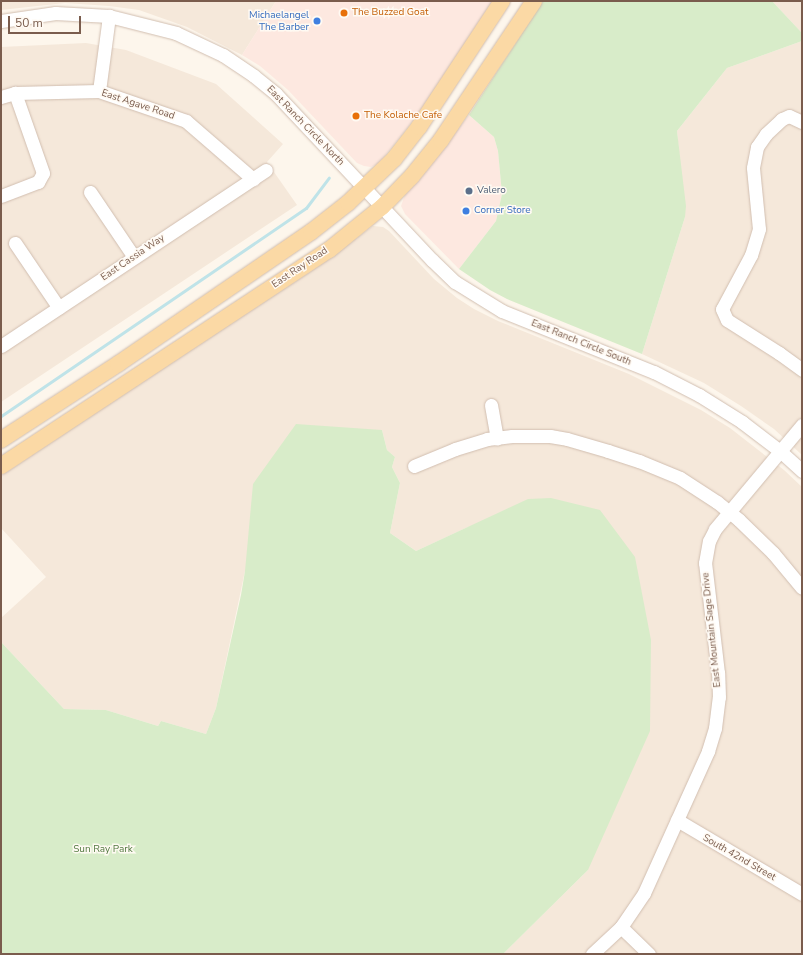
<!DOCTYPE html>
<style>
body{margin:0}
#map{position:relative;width:803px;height:955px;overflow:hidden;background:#fdf6ec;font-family:"Nunito Sans",sans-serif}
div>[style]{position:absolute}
.residential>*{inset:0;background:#f5e8da}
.commercial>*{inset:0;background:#fde8e0}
.green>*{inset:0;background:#d8ecc9}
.stream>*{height:3px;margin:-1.5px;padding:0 1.5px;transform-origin:1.5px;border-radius:1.5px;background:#bfe3e8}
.roads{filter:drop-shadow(0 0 1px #d1beb0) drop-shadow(0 0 1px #d1beb0)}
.minor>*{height:13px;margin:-6.5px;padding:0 6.5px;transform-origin:6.5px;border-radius:6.5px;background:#fff}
.major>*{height:16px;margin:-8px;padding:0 8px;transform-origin:8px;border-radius:8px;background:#fbd9a5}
.dots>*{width:11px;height:11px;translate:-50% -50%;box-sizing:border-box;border:2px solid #fffaf3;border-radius:50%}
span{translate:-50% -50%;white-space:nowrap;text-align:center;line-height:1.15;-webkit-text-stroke:3px #fffaf3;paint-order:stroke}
.food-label{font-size:10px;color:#c56008}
.left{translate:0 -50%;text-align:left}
.shop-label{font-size:10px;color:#366cbe}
.right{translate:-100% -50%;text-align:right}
.street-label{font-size:10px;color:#7a5c4d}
.service-label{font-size:10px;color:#4e5e75}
.park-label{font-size:10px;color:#537a41}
.frame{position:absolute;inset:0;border:2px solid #7a5c4d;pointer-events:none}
.scale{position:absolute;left:8px;top:16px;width:73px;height:18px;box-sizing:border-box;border:2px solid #7a5c4d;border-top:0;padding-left:5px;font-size:12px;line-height:14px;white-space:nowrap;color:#7a5c4d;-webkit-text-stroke:3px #fffaf3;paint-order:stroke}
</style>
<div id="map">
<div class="residential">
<div style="clip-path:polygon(1px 1px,276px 1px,242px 55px,187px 27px,139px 10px,109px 6px,65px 3px,1px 10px)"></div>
<div style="clip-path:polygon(772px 1px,802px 1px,802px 33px)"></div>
<div style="clip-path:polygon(802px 41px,802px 455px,774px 429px,741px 406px,704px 383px,642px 354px,685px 217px,677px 131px,727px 68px)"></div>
<div style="clip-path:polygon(86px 43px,126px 50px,216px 84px,283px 144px,267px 162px,297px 205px,1px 402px,1px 47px)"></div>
<div style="clip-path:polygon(373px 226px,383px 227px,389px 231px,434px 279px,457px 298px,474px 309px,498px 321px,629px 374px,701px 410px,730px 428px,784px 470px,802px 487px,802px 954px,503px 954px,588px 870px,468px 527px,416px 551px,390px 533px,400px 483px,392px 467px,395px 457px,387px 450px,382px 430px,245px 571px,216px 708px,206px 734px,161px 721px,158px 726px,106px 710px,64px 709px,1px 642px,1px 618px,46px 577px,1px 528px,1px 476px,173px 361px,310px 272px)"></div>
</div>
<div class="commercial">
<div style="clip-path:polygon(276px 1px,494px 1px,419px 113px,379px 163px,371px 167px,364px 166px,357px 163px,288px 90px,260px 66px,242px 55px)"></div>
<div style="clip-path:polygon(469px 115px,494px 137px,498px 151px,502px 194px,496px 221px,459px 269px,405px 214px,401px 206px,405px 195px,420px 179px)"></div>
</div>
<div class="green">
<div style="clip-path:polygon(543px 1px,772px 1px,802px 33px,802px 41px,727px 68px,677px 131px,686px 206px,685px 217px,642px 354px,507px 299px,490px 290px,459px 269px,496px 221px,502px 194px,498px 151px,494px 137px,469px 115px)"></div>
<div style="clip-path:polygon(296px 424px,382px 430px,387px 450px,395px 457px,392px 467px,400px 483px,390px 533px,416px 551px,528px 499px,551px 498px,600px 510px,635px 557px,651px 640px,650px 731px,588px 870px,503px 954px,1px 954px,1px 642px,64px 709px,106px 710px,158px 726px,161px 721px,206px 734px,216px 708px,241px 595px,245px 571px,253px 484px)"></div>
</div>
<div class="stream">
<div style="left:1px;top:416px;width:369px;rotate:-34.3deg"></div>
<div style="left:306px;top:208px;width:38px;rotate:-53deg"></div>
</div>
<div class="roads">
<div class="minor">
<div style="left:1px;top:21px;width:55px;rotate:-8.4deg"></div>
<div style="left:55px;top:13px;width:54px;rotate:3.2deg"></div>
<div style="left:109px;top:16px;width:69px;rotate:14.2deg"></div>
<div style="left:176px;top:33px;width:52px;rotate:25.1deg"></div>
<div style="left:223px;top:55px;width:37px;rotate:34deg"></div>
<div style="left:254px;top:76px;width:28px;rotate:39deg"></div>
<div style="left:276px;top:94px;width:228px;rotate:46.8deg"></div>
<div style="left:432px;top:260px;width:32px;rotate:44deg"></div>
<div style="left:455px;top:282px;width:55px;rotate:31.7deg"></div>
<div style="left:502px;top:311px;width:164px;rotate:21.9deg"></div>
<div style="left:654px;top:372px;width:51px;rotate:27.1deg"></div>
<div style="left:699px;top:395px;width:51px;rotate:32.1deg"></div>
<div style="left:742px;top:422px;width:48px;rotate:37.3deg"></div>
<div style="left:780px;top:451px;width:30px;rotate:42deg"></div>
<div style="left:99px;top:91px;width:76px;rotate:-82.4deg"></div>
<div style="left:1px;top:97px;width:15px;rotate:-16deg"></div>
<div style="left:15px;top:93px;width:84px;rotate:-1.4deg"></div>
<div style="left:99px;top:91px;width:92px;rotate:19deg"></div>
<div style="left:186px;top:121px;width:89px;rotate:40.9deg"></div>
<div style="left:802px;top:122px;width:14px;rotate:-155deg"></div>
<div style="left:789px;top:116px;width:8px;rotate:157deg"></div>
<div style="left:782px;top:119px;width:22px;rotate:137deg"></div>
<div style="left:766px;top:134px;width:16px;rotate:125deg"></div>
<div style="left:757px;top:147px;width:21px;rotate:101deg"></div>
<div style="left:753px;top:168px;width:61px;rotate:84.4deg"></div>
<div style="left:759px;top:229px;width:27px;rotate:107deg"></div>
<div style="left:751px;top:255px;width:61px;rotate:118.2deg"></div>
<div style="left:722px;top:309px;width:12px;rotate:66deg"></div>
<div style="left:727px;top:320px;width:62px;rotate:32.4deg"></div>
<div style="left:779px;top:353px;width:29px;rotate:36deg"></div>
<div style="left:90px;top:192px;width:78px;rotate:55.9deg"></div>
<div style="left:1px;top:196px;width:40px;rotate:-21deg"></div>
<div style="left:38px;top:182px;width:10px;rotate:-61deg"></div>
<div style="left:43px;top:173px;width:85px;rotate:-109.3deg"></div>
<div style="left:15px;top:243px;width:78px;rotate:55.9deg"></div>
<div style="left:1px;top:346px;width:318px;rotate:-33.6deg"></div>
<div style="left:491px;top:405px;width:34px;rotate:80deg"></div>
<div style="left:414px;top:466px;width:44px;rotate:-22.5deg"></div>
<div style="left:455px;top:449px;width:34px;rotate:-17deg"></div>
<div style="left:487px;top:439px;width:25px;rotate:-7deg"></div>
<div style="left:512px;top:436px;width:38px"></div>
<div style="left:550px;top:436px;width:17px;rotate:10deg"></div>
<div style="left:567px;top:439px;width:43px;rotate:16.3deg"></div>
<div style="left:608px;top:451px;width:33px;rotate:18deg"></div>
<div style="left:639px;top:461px;width:44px;rotate:22.5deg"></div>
<div style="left:680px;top:478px;width:44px;rotate:33deg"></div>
<div style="left:717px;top:502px;width:28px;rotate:39deg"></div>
<div style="left:739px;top:520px;width:47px;rotate:44.1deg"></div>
<div style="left:773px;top:553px;width:45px;rotate:50.4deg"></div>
<div style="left:677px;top:820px;width:145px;rotate:30.6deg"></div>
<div style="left:621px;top:927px;width:39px;rotate:44deg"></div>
<div style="left:592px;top:954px;width:40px;rotate:-43deg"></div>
<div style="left:621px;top:927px;width:41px;rotate:-55.9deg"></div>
<div style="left:644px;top:893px;width:156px;rotate:-65.7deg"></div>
<div style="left:708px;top:751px;width:24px;rotate:-73deg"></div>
<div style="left:715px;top:728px;width:31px;rotate:-83deg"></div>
<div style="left:719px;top:697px;width:24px;rotate:-92deg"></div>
<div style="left:718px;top:673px;width:111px;rotate:-96.7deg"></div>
<div style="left:705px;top:563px;width:22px;rotate:-80deg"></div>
<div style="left:709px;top:541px;width:13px;rotate:-63deg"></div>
<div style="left:715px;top:529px;width:136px;rotate:-50.1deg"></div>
</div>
<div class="major">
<div style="left:1px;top:440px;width:140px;rotate:-33deg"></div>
<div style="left:118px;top:364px;width:234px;rotate:-34.4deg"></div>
<div style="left:311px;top:232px;width:47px;rotate:-38.1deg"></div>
<div style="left:348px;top:203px;width:64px;rotate:-43.7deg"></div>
<div style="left:394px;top:159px;width:41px;rotate:-52deg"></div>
<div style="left:419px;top:127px;width:151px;rotate:-56.6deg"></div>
<div style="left:1px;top:466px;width:393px;rotate:-33.4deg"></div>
<div style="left:329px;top:250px;width:68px;rotate:-39.1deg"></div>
<div style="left:382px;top:207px;width:43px;rotate:-45.9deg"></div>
<div style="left:412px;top:176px;width:46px;rotate:-51.1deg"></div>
<div style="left:441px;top:140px;width:167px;rotate:-56.2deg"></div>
</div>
</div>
<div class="dots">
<div style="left:344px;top:13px;background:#e8710a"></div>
<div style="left:317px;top:21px;background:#3f7fe0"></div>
<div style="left:356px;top:116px;background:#e8710a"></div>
<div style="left:469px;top:191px;background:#5c6f8a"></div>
<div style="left:466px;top:211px;background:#3f7fe0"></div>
</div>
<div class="food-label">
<span class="left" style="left:352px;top:13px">The Buzzed Goat</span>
<span class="left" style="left:364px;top:116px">The Kolache Cafe</span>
</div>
<div class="shop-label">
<span class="right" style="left:309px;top:21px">Michaelangel<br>The Barber</span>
<span class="left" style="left:474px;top:211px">Corner Store</span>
</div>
<div class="street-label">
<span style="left:138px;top:105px;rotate:18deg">East Agave Road</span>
<span style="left:305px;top:126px;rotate:46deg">East Ranch Circle North</span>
<span style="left:133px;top:258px;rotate:-34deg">East Cassia Way</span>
<span style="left:300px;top:268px;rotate:-34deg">East Ray Road</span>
<span style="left:581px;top:343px;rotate:22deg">East Ranch Circle South</span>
<span style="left:712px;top:630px;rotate:-96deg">East Mountain Sage Drive</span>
<span style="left:739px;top:858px;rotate:30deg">South 42nd Street</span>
</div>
<div class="service-label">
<span class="left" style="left:477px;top:191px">Valero</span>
</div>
<div class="park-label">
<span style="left:103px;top:850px">Sun Ray Park</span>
</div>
<div class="frame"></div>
<div class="scale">50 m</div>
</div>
